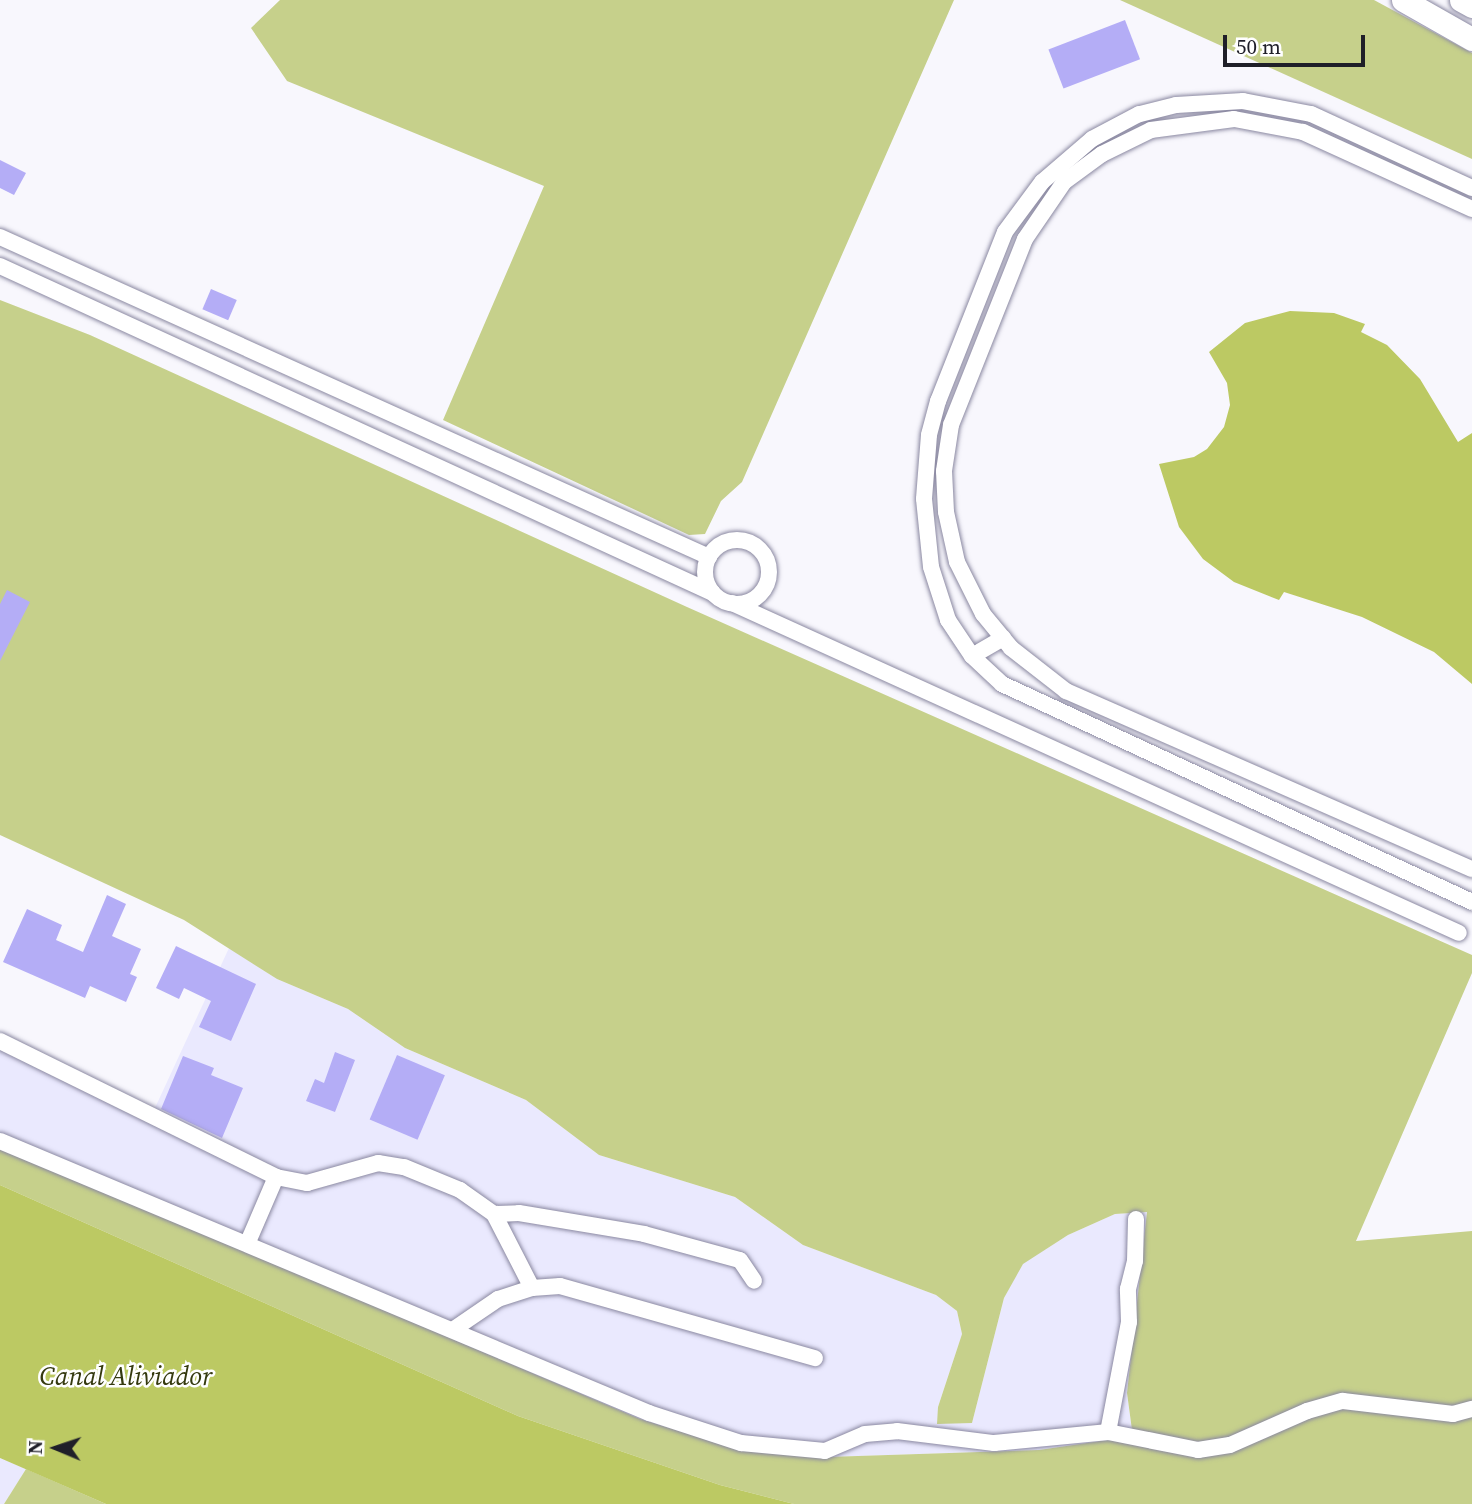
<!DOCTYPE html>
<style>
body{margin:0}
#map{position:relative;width:1472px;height:1504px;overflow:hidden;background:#f8f7fd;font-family:"Source Serif 4",serif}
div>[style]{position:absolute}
.built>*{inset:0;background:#eae9fe}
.green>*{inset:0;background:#c6d08b}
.water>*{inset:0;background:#bcc963}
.building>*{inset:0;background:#b4adf6;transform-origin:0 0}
.roads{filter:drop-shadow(0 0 2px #8a88a1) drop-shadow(0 0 2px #8a88a1)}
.minor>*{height:16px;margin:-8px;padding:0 8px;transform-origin:8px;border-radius:8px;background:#fff}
.minor>.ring{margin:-8px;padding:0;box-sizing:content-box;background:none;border:16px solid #fff;border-radius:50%}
.secondary>*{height:23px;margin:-11.5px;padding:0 11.5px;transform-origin:11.5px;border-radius:11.5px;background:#fff}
span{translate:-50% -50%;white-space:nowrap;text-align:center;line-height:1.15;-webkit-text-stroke:5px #fff;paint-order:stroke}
.water-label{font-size:26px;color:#353a0f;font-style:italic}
.north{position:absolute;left:21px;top:1413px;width:70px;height:70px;-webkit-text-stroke:5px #fff;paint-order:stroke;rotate:272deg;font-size:19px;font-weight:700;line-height:28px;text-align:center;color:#1f1f29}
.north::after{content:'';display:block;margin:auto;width:24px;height:32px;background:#1f1f29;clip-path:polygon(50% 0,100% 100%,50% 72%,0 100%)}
.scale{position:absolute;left:1223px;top:35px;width:142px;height:32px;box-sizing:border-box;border:4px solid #1f1f29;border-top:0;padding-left:9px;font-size:21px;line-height:24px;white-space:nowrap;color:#1f1f29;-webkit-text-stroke:5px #fff;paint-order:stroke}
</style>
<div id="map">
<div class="built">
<div style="clip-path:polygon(229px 948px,277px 979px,348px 1009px,405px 1048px,526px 1100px,599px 1155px,735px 1197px,803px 1245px,936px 1295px,957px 1311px,962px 1334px,938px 1407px,972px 1423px,1004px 1298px,1022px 1264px,1068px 1235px,1115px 1214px,1147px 1212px,1127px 1393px,1132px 1430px,1121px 1438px,1039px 1450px,827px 1457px,741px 1450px,640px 1419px,0 1146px,0 1050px,148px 1123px)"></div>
<div style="clip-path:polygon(0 1458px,26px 1469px,4px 1504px,0 1504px)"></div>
</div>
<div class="green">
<div style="clip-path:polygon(280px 0,954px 0,742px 482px,721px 501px,705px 534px,689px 535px,443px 420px,544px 186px,287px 81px,251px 28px)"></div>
<div style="clip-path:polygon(1120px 0,1374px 0,1472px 53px,1472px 159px)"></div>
<div style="clip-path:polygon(0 300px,90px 335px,687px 607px,1472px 955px,1472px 973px,1356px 1241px,1472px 1231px,1472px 1504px,794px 1504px,720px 1485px,518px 1416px,0 1185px,0 1146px,640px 1419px,741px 1450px,827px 1457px,1039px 1450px,1121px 1438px,1132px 1430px,1127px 1393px,1147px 1212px,1115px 1214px,1068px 1235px,1023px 1264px,1004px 1298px,972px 1423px,937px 1424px,938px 1407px,962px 1334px,957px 1311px,936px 1295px,803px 1245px,735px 1197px,599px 1155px,526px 1100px,405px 1048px,348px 1009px,277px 979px,184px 920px,0 835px)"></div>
<div style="clip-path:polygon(26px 1469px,106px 1504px,4px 1504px)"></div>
</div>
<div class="water">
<div style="clip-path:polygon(1290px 311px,1334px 313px,1365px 324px,1361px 332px,1387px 345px,1420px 379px,1458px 442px,1472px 433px,1472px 684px,1434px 652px,1362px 617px,1284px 592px,1279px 600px,1234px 582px,1203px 559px,1179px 527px,1159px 464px,1194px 457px,1207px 449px,1224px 427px,1230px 405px,1227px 383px,1209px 352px,1245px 323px)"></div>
<div style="clip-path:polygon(0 1185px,518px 1416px,720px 1485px,794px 1504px,106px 1504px,0 1458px)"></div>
</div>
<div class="building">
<div style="left:1125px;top:20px;width:42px;height:82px;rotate:69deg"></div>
<div style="clip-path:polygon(0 160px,26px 173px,14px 195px,0 188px)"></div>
<div style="left:211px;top:289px;width:28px;height:22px;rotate:23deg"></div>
<div style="clip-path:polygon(7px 590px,30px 602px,0 661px,0 604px)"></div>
<div style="clip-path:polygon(107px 895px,126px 904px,112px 936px,141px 949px,130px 974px,137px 977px,126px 1002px,90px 986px,85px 998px,3px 962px,27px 909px,62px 925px,56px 940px,83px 952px)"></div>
<div style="clip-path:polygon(176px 946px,256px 984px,231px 1041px,199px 1027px,211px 1001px,184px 988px,179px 999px,156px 988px)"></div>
<div style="clip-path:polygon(335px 1052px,355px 1060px,335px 1112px,306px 1101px,315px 1079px,324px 1083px)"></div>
<div style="left:397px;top:1055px;width:52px;height:70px;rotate:23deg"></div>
<div style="clip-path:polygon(183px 1056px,214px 1068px,211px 1075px,243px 1088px,222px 1138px,161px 1109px)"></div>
</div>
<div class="roads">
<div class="minor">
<div style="left:1472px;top:188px;width:177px;rotate:-155.3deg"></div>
<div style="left:1311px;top:114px;width:69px;rotate:-169.2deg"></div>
<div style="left:1243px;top:101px;width:67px;rotate:176.6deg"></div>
<div style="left:1176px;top:105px;width:38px;rotate:166deg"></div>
<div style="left:1139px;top:114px;width:53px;rotate:152deg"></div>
<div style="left:1092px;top:139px;width:66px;rotate:139.3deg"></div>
<div style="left:1042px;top:182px;width:62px;rotate:126.5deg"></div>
<div style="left:1005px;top:232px;width:182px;rotate:111.6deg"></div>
<div style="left:938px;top:401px;width:35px;rotate:105deg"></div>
<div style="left:929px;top:435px;width:64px;rotate:94.5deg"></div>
<div style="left:924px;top:499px;width:68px;rotate:84.1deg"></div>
<div style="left:931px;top:567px;width:56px;rotate:72.2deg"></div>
<div style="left:948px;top:620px;width:43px;rotate:56.3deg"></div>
<div style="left:972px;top:656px;width:41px;rotate:43deg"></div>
<div style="left:1002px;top:684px;width:518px;rotate:24.88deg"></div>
<div style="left:1472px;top:209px;width:186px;rotate:-155.5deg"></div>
<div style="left:1303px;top:132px;width:70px;rotate:-169.3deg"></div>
<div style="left:1234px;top:119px;width:84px;rotate:172.5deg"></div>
<div style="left:1151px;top:130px;width:55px;rotate:153.9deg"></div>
<div style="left:1102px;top:154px;width:47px;rotate:143.6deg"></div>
<div style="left:1064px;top:182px;width:69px;rotate:124.4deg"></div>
<div style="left:1025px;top:239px;width:200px;rotate:111.7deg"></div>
<div style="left:951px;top:425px;width:47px;rotate:98.7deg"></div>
<div style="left:944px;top:471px;width:41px;rotate:87.2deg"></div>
<div style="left:946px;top:512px;width:51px;rotate:77.6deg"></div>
<div style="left:957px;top:562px;width:58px;rotate:63.4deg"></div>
<div style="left:983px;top:614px;width:44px;rotate:50.5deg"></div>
<div style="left:1011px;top:648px;width:70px;rotate:38deg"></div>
<div style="left:1066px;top:691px;width:443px;rotate:23.7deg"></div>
<div style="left:0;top:237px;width:778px;rotate:24.29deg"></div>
<div style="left:0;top:266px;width:784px;rotate:24.64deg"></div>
<div class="ring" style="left:705px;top:540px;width:48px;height:48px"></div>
<div style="left:732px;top:603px;width:798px;rotate:24.41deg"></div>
<div style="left:972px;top:656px;width:36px;rotate:-30deg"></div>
<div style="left:0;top:1041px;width:308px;rotate:26.2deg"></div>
<div style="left:276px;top:1177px;width:71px;rotate:113.3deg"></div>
<div style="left:0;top:1141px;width:704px;rotate:22.74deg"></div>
<div style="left:649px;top:1413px;width:97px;rotate:18.1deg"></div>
<div style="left:741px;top:1443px;width:84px;rotate:5.4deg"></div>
<div style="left:825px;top:1451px;width:43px;rotate:-23deg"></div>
<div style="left:865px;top:1434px;width:32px;rotate:-5deg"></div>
<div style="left:897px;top:1431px;width:98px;rotate:7.1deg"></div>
<div style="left:994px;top:1443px;width:115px;rotate:-5.5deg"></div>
<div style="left:1108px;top:1432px;width:92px;rotate:11.3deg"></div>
<div style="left:1198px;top:1450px;width:32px;rotate:-9deg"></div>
<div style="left:1230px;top:1445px;width:84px;rotate:-23.8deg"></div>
<div style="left:1307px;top:1411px;width:37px;rotate:-16deg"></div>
<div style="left:1343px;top:1401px;width:111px;rotate:6.7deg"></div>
<div style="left:1453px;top:1414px;width:20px;rotate:-15deg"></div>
<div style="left:276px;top:1177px;width:32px;rotate:11deg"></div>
<div style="left:307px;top:1183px;width:74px;rotate:-15.7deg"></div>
<div style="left:378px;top:1163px;width:26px;rotate:9deg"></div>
<div style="left:404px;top:1167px;width:61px;rotate:22.3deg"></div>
<div style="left:460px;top:1190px;width:42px;rotate:35.2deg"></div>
<div style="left:494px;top:1214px;width:25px;rotate:-2deg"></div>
<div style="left:519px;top:1213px;width:127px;rotate:9.5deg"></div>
<div style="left:644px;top:1234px;width:99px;rotate:15.2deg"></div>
<div style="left:740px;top:1260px;width:25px;rotate:56deg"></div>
<div style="left:494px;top:1214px;width:83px;rotate:62.8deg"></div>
<div style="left:454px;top:1329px;width:53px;rotate:-34.3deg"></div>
<div style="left:498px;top:1299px;width:36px;rotate:-18deg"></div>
<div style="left:532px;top:1288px;width:28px;rotate:-4deg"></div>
<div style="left:560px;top:1286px;width:265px;rotate:15.8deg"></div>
<div style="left:1108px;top:1432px;width:112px;rotate:-79.2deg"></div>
<div style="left:1129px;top:1322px;width:33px;rotate:-92deg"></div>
<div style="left:1128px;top:1289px;width:29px;rotate:-76deg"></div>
<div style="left:1135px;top:1261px;width:42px;rotate:-88.6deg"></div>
</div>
<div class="secondary">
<div style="left:1403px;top:0;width:79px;rotate:29.5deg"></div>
<div style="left:1461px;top:0;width:13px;rotate:29deg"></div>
</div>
</div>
<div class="water-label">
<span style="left:126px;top:1377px">Canal Aliviador</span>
</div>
<div class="north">N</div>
<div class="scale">50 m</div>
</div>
